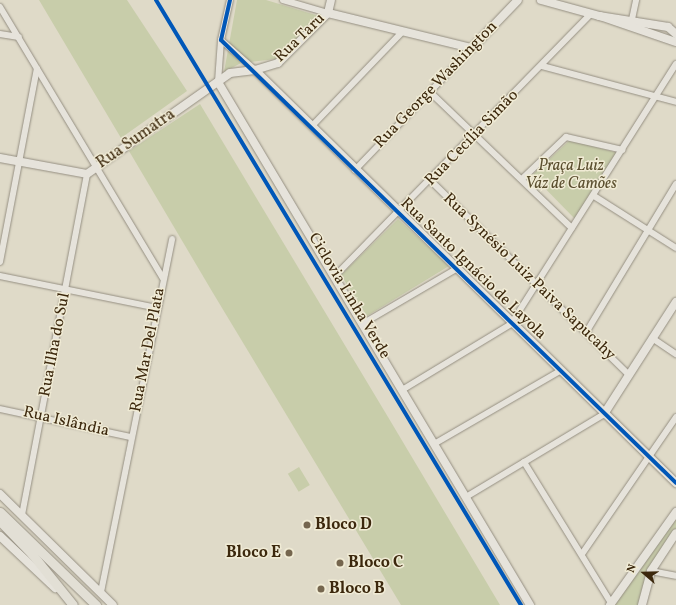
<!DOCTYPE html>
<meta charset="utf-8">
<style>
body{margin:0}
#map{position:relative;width:676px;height:605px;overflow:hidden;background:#dfdac8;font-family:Vollkorn,serif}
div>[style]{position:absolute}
.green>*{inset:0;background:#c8cdaa;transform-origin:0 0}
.roads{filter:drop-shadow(0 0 1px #958f82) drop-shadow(0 0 1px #958f82)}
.street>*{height:6px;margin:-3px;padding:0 3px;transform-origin:3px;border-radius:3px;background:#e6e3db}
.secondary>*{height:8px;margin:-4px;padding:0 4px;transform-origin:4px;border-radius:4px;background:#e6e3db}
.primary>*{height:9px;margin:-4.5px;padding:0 4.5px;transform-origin:4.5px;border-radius:4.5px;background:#e2dfd5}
.cycleway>*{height:4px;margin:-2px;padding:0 2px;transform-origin:2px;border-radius:2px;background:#0057b8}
.dots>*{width:11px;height:11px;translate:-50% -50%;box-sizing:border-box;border:2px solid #f0ebd5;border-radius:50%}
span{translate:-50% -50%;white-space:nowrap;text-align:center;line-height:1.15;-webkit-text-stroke:3px #f0ebd5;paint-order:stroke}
.street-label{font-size:16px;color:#3c280d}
.park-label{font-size:16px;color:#5a4e2e;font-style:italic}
.poi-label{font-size:16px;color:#3c280d;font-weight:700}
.left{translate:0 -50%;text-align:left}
.right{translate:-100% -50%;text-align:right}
.north{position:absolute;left:624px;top:553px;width:40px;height:40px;-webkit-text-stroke:3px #f0ebd5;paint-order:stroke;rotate:290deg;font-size:11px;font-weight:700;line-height:16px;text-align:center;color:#3c280d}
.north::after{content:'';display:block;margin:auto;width:14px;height:18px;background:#3c280d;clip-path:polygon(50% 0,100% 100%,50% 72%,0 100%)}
</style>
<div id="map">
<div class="green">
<div style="clip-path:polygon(39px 0,127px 0,187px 91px,121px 138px)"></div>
<div style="clip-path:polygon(237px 0,266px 0,319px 16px,276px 59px,241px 63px,224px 72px)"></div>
<div style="clip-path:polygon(200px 104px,388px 417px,500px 605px,401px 605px,213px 293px,129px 151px)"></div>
<div style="clip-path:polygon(570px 140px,618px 153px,575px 219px,532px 175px)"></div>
<div style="clip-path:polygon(398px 219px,449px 266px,367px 316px,341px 275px)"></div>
<div style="left:299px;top:467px;width:21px;height:13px;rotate:59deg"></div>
<div style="clip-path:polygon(676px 516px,676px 530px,653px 565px,640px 605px,612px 605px)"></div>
</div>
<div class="roads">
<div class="street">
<div style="left:230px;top:0;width:41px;rotate:102.7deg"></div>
<div style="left:221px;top:40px;width:45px;rotate:41.4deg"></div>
<div style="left:283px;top:0;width:47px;rotate:16.1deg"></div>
<div style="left:0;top:7px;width:316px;rotate:59deg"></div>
<div style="left:631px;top:24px;width:25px;rotate:-78deg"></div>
<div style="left:0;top:34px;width:19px;rotate:9deg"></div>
<div style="left:542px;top:66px;width:139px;rotate:15deg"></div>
<div style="left:218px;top:82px;width:42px;rotate:-85.9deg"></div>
<div style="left:431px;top:93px;width:195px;rotate:43.8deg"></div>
<div style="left:312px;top:126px;width:130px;rotate:-46.2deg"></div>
<div style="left:355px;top:170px;width:169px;rotate:-46.2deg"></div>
<div style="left:522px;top:179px;width:61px;rotate:-43.7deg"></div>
<div style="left:566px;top:137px;width:58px;rotate:12.8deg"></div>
<div style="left:430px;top:180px;width:277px;rotate:44.4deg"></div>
<div style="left:594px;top:196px;width:97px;rotate:32.4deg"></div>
<div style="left:0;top:262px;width:197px;rotate:-79.2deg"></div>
<div style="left:0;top:276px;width:160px;rotate:11.5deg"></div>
<div style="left:334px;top:277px;width:368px;rotate:-45.7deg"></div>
<div style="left:362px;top:324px;width:109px;rotate:-30.3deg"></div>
<div style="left:587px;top:331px;width:172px;rotate:-58.8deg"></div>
<div style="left:652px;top:338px;width:29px;rotate:34deg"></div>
<div style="left:402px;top:390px;width:127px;rotate:-31.2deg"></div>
<div style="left:511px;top:324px;width:308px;rotate:-57.6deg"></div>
<div style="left:0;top:409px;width:134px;rotate:12.1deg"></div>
<div style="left:434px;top:444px;width:146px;rotate:-30.1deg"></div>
<div style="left:524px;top:462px;width:166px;rotate:58.3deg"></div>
<div style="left:466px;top:497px;width:161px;rotate:-31deg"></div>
<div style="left:22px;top:515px;width:347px;rotate:-79.2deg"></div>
<div style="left:582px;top:554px;width:166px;rotate:-55.5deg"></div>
<div style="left:651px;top:571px;width:25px;rotate:11deg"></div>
<div style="left:101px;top:592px;width:360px;rotate:-78.6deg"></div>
</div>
<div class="secondary">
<div style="left:541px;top:0;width:60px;rotate:15.4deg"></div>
<div style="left:599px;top:16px;width:70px;rotate:9.1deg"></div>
<div style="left:668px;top:27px;width:11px;rotate:41deg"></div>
<div style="left:328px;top:13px;width:148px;rotate:13.7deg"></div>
<div style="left:472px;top:48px;width:66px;rotate:-46.2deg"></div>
<div style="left:600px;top:16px;width:80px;rotate:18.9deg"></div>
<div style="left:255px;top:70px;width:590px;rotate:44.45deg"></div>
<div style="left:218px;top:82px;width:609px;rotate:59.18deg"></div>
<div style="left:0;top:158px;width:88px;rotate:10.4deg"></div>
<div style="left:87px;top:174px;width:175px;rotate:-35.2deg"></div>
<div style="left:230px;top:73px;width:25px;rotate:-7deg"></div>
<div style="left:255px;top:70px;width:24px;rotate:-17deg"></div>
<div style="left:278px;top:63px;width:71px;rotate:-45deg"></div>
<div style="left:328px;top:13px;width:13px;rotate:-77deg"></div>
<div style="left:604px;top:414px;width:133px;rotate:-57.3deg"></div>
<div style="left:0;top:494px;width:158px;rotate:44.5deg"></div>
<div style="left:0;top:536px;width:76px;rotate:43.4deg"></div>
<div style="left:610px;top:605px;width:114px;rotate:-54.6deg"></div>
<div style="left:642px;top:605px;width:35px;rotate:-75deg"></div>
<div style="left:651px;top:571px;width:45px;rotate:-56.7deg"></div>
</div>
<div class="primary">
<div style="left:0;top:512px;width:134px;rotate:44.1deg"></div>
<div style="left:0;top:521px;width:46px;rotate:45.9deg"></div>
<div style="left:32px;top:554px;width:65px;rotate:51.2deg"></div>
</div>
</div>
<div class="cycleway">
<div style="left:156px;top:0;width:707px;rotate:58.9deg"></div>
<div style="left:230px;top:0;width:41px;rotate:102.7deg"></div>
<div style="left:221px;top:40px;width:635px;rotate:44.23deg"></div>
</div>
<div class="dots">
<div style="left:307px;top:525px;background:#75664e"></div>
<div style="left:289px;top:553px;background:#75664e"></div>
<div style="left:340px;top:563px;background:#75664e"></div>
<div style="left:321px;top:589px;background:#75664e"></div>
</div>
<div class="street-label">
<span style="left:300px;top:38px;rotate:-44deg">Rua Taru</span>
<span style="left:436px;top:85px;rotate:-46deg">Rua George Washington</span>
<span style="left:472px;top:138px;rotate:-46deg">Rua Cecília Simão</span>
<span style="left:136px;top:139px;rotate:-35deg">Rua Sumatra</span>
<span style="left:473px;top:269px;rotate:44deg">Rua Santo Ignácio de Layola</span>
<span style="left:529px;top:277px;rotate:44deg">Rua Synésio Luiz Paiva Sapucahy</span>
<span style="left:349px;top:296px;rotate:59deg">Ciclovia Linha Verde</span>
<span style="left:55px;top:345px;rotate:-79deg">Rua Ilha do Sul</span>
<span style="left:148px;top:350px;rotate:-79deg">Rua Mar Del Plata</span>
<span style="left:66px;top:422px;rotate:13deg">Rua Islândia</span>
</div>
<div class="park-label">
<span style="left:571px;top:175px">Praça Luiz<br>Váz de Camões</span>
</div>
<div class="poi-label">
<span class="left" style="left:315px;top:525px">Bloco D</span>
<span class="right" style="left:281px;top:553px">Bloco E</span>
<span class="left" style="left:348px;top:563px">Bloco C</span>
<span class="left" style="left:329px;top:589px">Bloco B</span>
</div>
<div class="north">N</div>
</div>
